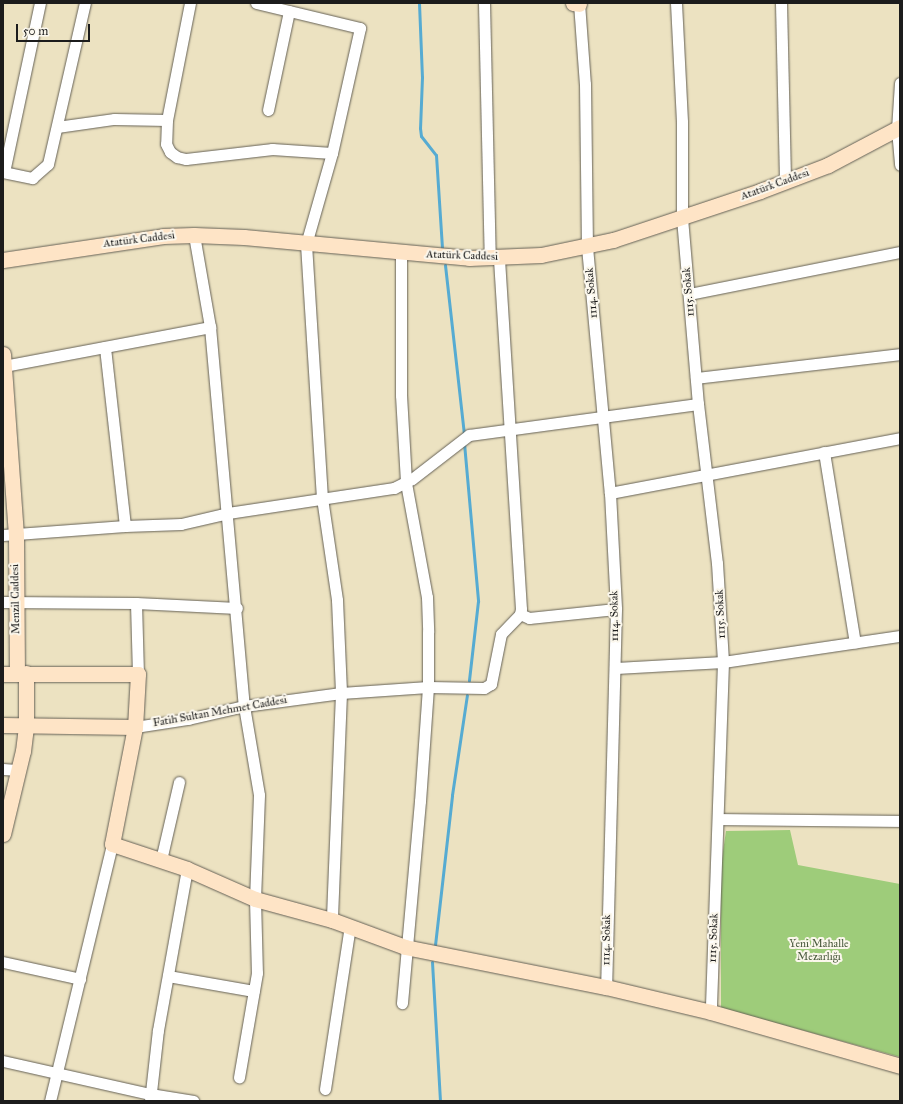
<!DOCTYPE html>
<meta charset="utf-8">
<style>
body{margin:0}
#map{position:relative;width:903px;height:1104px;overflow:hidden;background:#ece2c1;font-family:"IM FELL Great Primer",serif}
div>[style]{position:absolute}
.green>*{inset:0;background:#9ecc7a}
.stream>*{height:3px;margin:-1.5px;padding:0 1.5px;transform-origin:1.5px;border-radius:1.5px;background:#56abd2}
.roads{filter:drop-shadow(0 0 1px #656156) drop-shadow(0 0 1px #656156)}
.street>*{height:11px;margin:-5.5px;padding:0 5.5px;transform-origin:5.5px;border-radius:5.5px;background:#fff}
.secondary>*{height:15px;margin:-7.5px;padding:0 7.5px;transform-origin:7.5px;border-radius:7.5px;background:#fee4c6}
span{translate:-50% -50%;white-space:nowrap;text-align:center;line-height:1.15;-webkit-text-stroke:4px #fbf7ec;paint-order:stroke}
.street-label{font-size:11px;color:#1c1c1c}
.park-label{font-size:11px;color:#4a5a3d}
.frame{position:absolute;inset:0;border:4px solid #1c1c1c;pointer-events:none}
.scale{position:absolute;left:16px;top:24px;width:74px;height:18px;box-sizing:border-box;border:2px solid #1c1c1c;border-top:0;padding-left:5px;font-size:12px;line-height:14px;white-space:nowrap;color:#1c1c1c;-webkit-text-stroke:3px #fbf7ec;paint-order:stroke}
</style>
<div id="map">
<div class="green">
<div style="clip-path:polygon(790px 830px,798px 865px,900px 884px,900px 1057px,721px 1008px,721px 865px,726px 831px)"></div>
</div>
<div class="stream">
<div style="left:419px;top:3px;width:74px;rotate:87.7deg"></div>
<div style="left:422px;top:77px;width:51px;rotate:92.2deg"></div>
<div style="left:420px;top:128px;width:8px;rotate:83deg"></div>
<div style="left:421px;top:136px;width:24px;rotate:52deg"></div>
<div style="left:436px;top:155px;width:93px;rotate:86.3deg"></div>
<div style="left:445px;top:265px;width:170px;rotate:83.6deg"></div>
<div style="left:464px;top:443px;width:159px;rotate:84.9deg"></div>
<div style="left:478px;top:601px;width:80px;rotate:96.5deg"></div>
<div style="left:435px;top:945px;width:151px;rotate:-83.5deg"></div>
<div style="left:452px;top:795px;width:101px;rotate:-81.5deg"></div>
<div style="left:432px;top:962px;width:139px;rotate:86.7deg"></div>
</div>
<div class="roads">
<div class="street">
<div style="left:190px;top:3px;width:119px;rotate:101.1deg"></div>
<div style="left:167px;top:120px;width:24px;rotate:92deg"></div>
<div style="left:166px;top:144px;width:9px;rotate:63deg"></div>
<div style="left:170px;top:152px;width:9px;rotate:36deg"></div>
<div style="left:177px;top:157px;width:9px;rotate:13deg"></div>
<div style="left:186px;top:159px;width:87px;rotate:-6.6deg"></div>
<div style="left:272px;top:149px;width:60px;rotate:3.8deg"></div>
<div style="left:256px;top:3px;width:107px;rotate:13.5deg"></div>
<div style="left:360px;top:28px;width:128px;rotate:102.6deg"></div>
<div style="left:332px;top:153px;width:95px;rotate:105.9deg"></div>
<div style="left:306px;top:244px;width:255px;rotate:86.4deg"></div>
<div style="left:322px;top:498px;width:103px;rotate:81.6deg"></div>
<div style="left:337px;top:600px;width:93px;rotate:87.5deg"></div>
<div style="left:341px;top:693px;width:227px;rotate:92.3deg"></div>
<div style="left:484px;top:3px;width:255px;rotate:88.7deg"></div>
<div style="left:579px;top:3px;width:81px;rotate:85.8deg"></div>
<div style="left:585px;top:84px;width:163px;rotate:89.3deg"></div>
<div style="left:587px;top:247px;width:247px;rotate:84.7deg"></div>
<div style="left:610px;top:493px;width:116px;rotate:87deg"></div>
<div style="left:616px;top:609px;width:378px;rotate:91.5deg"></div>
<div style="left:676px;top:3px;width:119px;rotate:87.1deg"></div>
<div style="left:682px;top:122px;width:96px;rotate:90deg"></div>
<div style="left:682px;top:218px;width:187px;rotate:85.1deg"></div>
<div style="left:698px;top:404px;width:160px;rotate:83.2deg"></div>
<div style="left:717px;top:563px;width:99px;rotate:86.5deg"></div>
<div style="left:723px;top:662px;width:350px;rotate:92deg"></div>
<div style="left:781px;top:3px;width:179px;rotate:88.7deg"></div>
<div style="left:900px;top:83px;width:46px;rotate:93.7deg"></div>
<div style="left:897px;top:129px;width:36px;rotate:85deg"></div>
<div style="left:268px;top:110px;width:101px;rotate:-78deg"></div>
<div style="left:57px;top:127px;width:58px;rotate:-8deg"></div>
<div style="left:114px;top:119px;width:53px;rotate:1.1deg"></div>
<div style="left:3px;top:172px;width:30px;rotate:12deg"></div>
<div style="left:32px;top:178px;width:21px;rotate:-41deg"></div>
<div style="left:48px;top:164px;width:165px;rotate:-77.1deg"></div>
<div style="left:4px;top:172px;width:173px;rotate:-78deg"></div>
<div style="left:194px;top:235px;width:93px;rotate:80.1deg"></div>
<div style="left:210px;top:327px;width:381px;rotate:84.9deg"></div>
<div style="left:244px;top:706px;width:90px;rotate:80.4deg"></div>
<div style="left:259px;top:795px;width:104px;rotate:92.2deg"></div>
<div style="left:255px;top:899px;width:74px;rotate:88.5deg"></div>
<div style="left:257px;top:973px;width:106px;rotate:99.8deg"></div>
<div style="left:401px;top:253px;width:142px;rotate:90deg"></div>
<div style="left:401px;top:395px;width:88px;rotate:86.7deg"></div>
<div style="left:406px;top:483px;width:116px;rotate:79.6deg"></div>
<div style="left:427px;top:597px;width:35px;rotate:88deg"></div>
<div style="left:428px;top:632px;width:55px;rotate:90deg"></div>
<div style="left:428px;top:687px;width:114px;rotate:94deg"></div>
<div style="left:420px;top:801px;width:203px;rotate:95.1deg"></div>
<div style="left:689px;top:294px;width:215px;rotate:-11.3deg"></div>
<div style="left:4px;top:366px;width:210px;rotate:-10.7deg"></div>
<div style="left:696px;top:378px;width:205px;rotate:-6.7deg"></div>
<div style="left:824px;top:452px;width:193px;rotate:80.8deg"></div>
<div style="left:610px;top:493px;width:295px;rotate:-10.7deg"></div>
<div style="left:125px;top:526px;width:56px;rotate:-2deg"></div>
<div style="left:181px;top:524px;width:48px;rotate:-13.2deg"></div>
<div style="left:228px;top:513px;width:168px;rotate:-8.6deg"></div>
<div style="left:394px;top:488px;width:20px;rotate:-27deg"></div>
<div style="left:412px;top:479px;width:72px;rotate:-37.7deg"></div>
<div style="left:469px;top:435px;width:231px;rotate:-7.7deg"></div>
<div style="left:3px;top:535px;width:122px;rotate:-4.2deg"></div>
<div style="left:125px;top:526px;width:180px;rotate:-96.4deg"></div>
<div style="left:3px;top:602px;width:133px;rotate:0.4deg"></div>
<div style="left:136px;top:603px;width:101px;rotate:2.8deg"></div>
<div style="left:136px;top:603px;width:71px;rotate:88.4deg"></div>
<div style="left:520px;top:614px;width:10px;rotate:24deg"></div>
<div style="left:529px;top:618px;width:87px;rotate:-5.9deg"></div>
<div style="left:616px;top:668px;width:107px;rotate:-3.2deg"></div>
<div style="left:723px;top:662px;width:179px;rotate:-8.4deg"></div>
<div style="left:135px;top:727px;width:54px;rotate:-8.6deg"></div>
<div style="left:188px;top:719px;width:57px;rotate:-13.1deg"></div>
<div style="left:244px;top:706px;width:98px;rotate:-7.6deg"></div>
<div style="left:341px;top:693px;width:87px;rotate:-3.9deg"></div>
<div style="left:428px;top:687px;width:56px;rotate:1deg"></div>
<div style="left:484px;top:688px;width:8px;rotate:-30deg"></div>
<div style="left:491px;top:684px;width:51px;rotate:-78.7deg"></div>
<div style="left:501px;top:634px;width:28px;rotate:-46deg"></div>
<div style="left:520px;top:614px;width:5px;rotate:-79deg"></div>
<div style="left:521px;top:609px;width:352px;rotate:-93.6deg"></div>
<div style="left:3px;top:769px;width:16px;rotate:4deg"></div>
<div style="left:719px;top:819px;width:181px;rotate:0.6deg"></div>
<div style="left:161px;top:860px;width:80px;rotate:-77deg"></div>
<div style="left:3px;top:962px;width:79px;rotate:12.4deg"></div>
<div style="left:168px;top:976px;width:87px;rotate:9.9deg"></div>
<div style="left:3px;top:1061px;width:151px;rotate:12.7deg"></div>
<div style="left:150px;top:1094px;width:44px;rotate:9.2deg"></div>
<div style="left:325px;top:1089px;width:165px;rotate:-81.3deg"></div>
<div style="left:50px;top:1101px;width:264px;rotate:-76.4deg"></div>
<div style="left:150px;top:1101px;width:71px;rotate:-83.6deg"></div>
<div style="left:158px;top:1030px;width:164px;rotate:-79.8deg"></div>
</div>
<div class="secondary">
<div style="left:573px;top:3px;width:6px;rotate:9deg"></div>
<div style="left:3px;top:260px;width:162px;rotate:-8.5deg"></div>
<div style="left:163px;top:236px;width:31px;rotate:-2deg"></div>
<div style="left:194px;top:235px;width:50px;rotate:2.3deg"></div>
<div style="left:244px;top:237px;width:226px;rotate:5.3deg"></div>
<div style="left:469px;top:258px;width:72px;rotate:-2.4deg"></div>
<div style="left:541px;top:255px;width:74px;rotate:-11.8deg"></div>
<div style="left:613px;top:240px;width:155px;rotate:-18.4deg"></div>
<div style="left:760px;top:191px;width:73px;rotate:-20.9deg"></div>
<div style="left:828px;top:165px;width:81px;rotate:-27.8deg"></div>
<div style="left:3px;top:354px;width:181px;rotate:85.9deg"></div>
<div style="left:16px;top:535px;width:138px;rotate:89.6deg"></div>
<div style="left:3px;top:674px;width:135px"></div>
<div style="left:138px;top:674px;width:53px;rotate:93.2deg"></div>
<div style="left:135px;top:727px;width:119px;rotate:101.1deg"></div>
<div style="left:112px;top:844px;width:79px;rotate:18.4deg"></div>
<div style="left:187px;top:869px;width:74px;rotate:23.8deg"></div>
<div style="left:255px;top:899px;width:80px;rotate:15.3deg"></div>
<div style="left:332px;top:920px;width:78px;rotate:20.3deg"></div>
<div style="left:405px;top:947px;width:205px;rotate:11.3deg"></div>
<div style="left:606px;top:987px;width:108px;rotate:13.4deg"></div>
<div style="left:711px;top:1012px;width:197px;rotate:15.9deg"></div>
<div style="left:3px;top:725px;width:132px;rotate:0.9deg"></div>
<div style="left:3px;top:834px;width:85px;rotate:-76.5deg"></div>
<div style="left:23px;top:751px;width:25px;rotate:-83deg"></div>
<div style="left:26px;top:726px;width:53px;rotate:-90deg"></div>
</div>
</div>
<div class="street-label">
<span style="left:775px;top:185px;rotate:-20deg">Atatürk Caddesi</span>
<span style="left:139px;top:240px;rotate:-7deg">Atatürk Caddesi</span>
<span style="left:462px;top:256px;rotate:2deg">Atatürk Caddesi</span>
<span style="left:689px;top:292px;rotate:-95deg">1115. Sokak</span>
<span style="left:592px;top:293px;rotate:-95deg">1114. Sokak</span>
<span style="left:16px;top:599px;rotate:-91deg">Menzil Caddesi</span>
<span style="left:721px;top:614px;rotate:-93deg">1115. Sokak</span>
<span style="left:615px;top:616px;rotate:-91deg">1114. Sokak</span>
<span style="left:220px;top:712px;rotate:-10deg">Fatih Sultan Mehmet Caddesi</span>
<span style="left:714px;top:938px;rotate:-88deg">1115. Sokak</span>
<span style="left:607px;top:940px;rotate:-89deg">1114. Sokak</span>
</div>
<div class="park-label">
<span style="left:819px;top:951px">Yeni Mahalle<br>Mezarlığı</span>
</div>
<div class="frame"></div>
<div class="scale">50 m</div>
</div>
